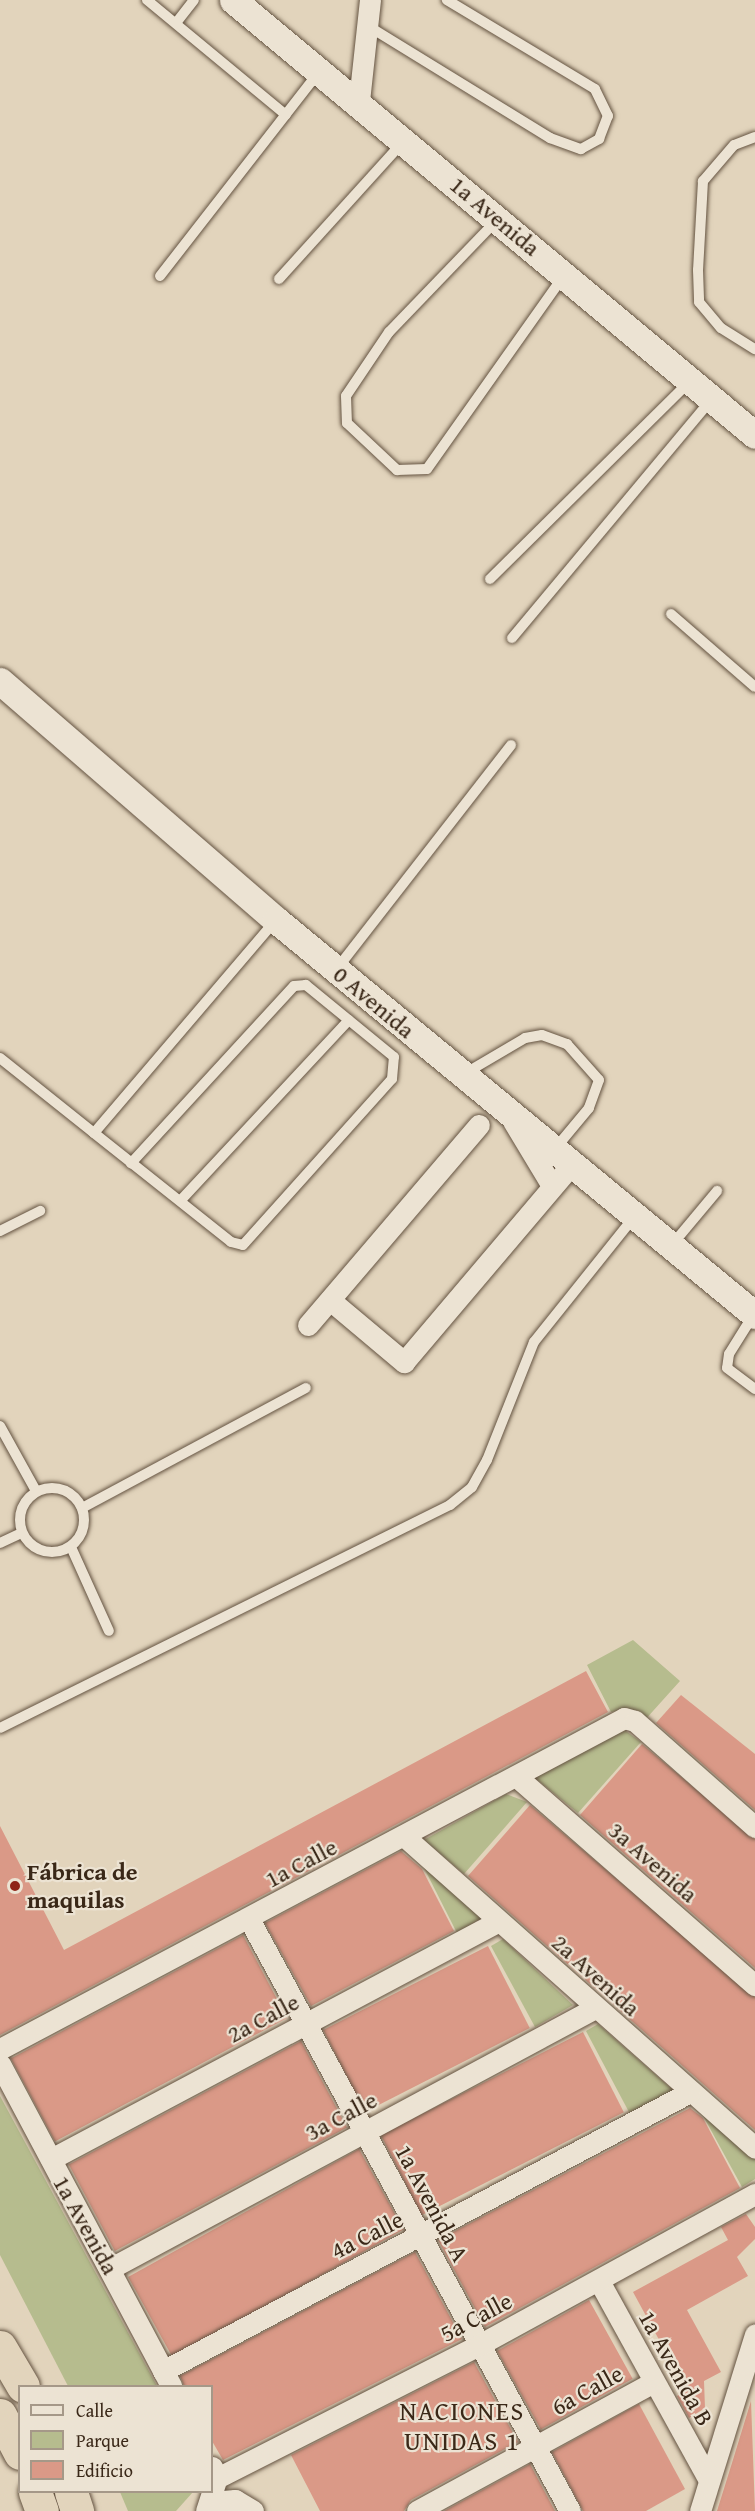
<!DOCTYPE html>
<meta charset="utf-8">
<style>
body{margin:0}
#map{position:relative;width:755px;height:2511px;overflow:hidden;background:#e2d4bc;font-family:"Gentium Book Plus",serif}
div>[style]{position:absolute}
.green>*{inset:0;background:#b6bc8e}
.building>*{inset:0;background:#da9987;transform-origin:0 0}
.roads{filter:drop-shadow(0 0 2px #645341) drop-shadow(0 0 2px #645341)}
.service>*{height:10px;margin:-5px;padding:0 5px;transform-origin:5px;border-radius:5px;background:#ece3d3}
.service>.ring{margin:-5px;padding:0;box-sizing:content-box;background:none;border:10px solid #ece3d3;border-radius:50%}
.minor>*{height:21px;margin:-10.5px;padding:0 10.5px;transform-origin:10.5px;border-radius:10.5px;background:#ece3d3}
.tertiary>*{height:27px;margin:-13.5px;padding:0 13.5px;transform-origin:13.5px;border-radius:13.5px;background:#ece3d3}
.trunk>*{height:33px;margin:-16.5px;padding:0 16.5px;transform-origin:16.5px;border-radius:16.5px;background:#e2d4bc}
.dots>*{width:16px;height:16px;translate:-50% -50%;box-sizing:border-box;border:3px solid #ece3d3;border-radius:50%}
span{translate:-50% -50%;white-space:nowrap;text-align:center;line-height:1.15;-webkit-text-stroke:4.5px #ece3d3;paint-order:stroke}
.street-label{font-size:24px;color:#3a2818}
.poi-label{font-size:24px;color:#3a2818;font-weight:700}
.left{translate:0 -50%;text-align:left}
.neighbourhood-label{font-size:26px;color:#3a2818;letter-spacing:1.5px}
.legend{position:absolute;left:18px;top:2385px;width:195px;height:108px;box-sizing:border-box;background:#ece3d3;border:2px solid #a59888;margin:0;padding:8px 10px;list-style:none;font-size:18px;color:#3a2818}
.legend li{display:flex;align-items:center;gap:12px;height:30px}
.legend b{width:30px;border:2px solid #a59888}
</style>
<div id="map">
<div class="green">
<div style="clip-path:polygon(633px 1640px,680px 1681px,644px 1721px,623px 1710px,611px 1712px,587px 1665px)"></div>
<div style="clip-path:polygon(623px 1729px,641px 1742px,578px 1813px,535px 1778px)"></div>
<div style="clip-path:polygon(506px 1794px,527px 1802px,464px 1874px,424px 1840px)"></div>
<div style="clip-path:polygon(420px 1860px,482px 1918px,457px 1933px)"></div>
<div style="clip-path:polygon(503px 1939px,573px 2005px,535px 2027px,491px 1946px)"></div>
<div style="clip-path:polygon(598px 2024px,673px 2090px,630px 2114px,586px 2031px)"></div>
<div style="clip-path:polygon(0 2096px,157px 2386px,68px 2386px,0 2255px)"></div>
<div style="clip-path:polygon(701px 2112px,755px 2159px,755px 2179px,742px 2187px)"></div>
<div style="clip-path:polygon(120px 2492px,193px 2492px,176px 2511px,128px 2511px)"></div>
</div>
<div class="building">
<div style="clip-path:polygon(586px 1671px,608px 1712px,0 2035px,0 1826px,64px 1950px)"></div>
<div style="clip-path:polygon(681px 1695px,755px 1754px,755px 1810px,656px 1723px)"></div>
<div style="clip-path:polygon(642px 1744px,755px 1839px,755px 1968px,580px 1815px)"></div>
<div style="clip-path:polygon(530px 1805px,755px 1997px,755px 2130px,468px 1876px)"></div>
<div style="clip-path:polygon(401px 1851px,422px 1869px,454px 1931px,311px 2006px,265px 1923px)"></div>
<div style="left:243px;top:1935px;width:94px;height:263px;rotate:62deg"></div>
<div style="left:488px;top:1946px;width:92px;height:185px;rotate:63deg"></div>
<div style="left:583px;top:2032px;width:90px;height:227px;rotate:63deg"></div>
<div style="left:301px;top:2041px;width:98px;height:263px;rotate:62deg"></div>
<div style="clip-path:polygon(690px 2108px,703px 2118px,740px 2188px,485px 2327px,438px 2240px)"></div>
<div style="left:359px;top:2149px;width:92px;height:264px;rotate:61deg"></div>
<div style="clip-path:polygon(746px 2214px,755px 2227px,755px 2239px,737px 2257px,748px 2276px,687px 2310px,721px 2372px,704px 2381px,705px 2408px,689px 2418px,677px 2396px,687px 2391px,633px 2292px,728px 2240px,721px 2227px)"></div>
<div style="clip-path:polygon(415px 2252px,462px 2339px,223px 2460px,212px 2441px,212px 2386px,184px 2386px,180px 2376px)"></div>
<div style="left:589px;top:2300px;width:90px;height:105px;rotate:61deg"></div>
<div style="clip-path:polygon(474px 2362px,518px 2442px,411px 2500px,404px 2511px,320px 2511px,291px 2455px)"></div>
<div style="clip-path:polygon(751px 2401px,755px 2511px,717px 2511px,732px 2463px)"></div>
<div style="clip-path:polygon(639px 2404px,685px 2489px,646px 2511px,583px 2511px,552px 2452px)"></div>
<div style="clip-path:polygon(530px 2464px,555px 2511px,444px 2511px)"></div>
</div>
<div class="roads">
<div class="service">
<div style="left:147px;top:0;width:180px;rotate:39.6deg"></div>
<div style="left:176px;top:23px;width:29px;rotate:-52deg"></div>
<div style="left:368px;top:26px;width:214px;rotate:31.6deg"></div>
<div style="left:550px;top:138px;width:33px;rotate:20deg"></div>
<div style="left:581px;top:149px;width:21px;rotate:-29deg"></div>
<div style="left:599px;top:139px;width:25px;rotate:-69deg"></div>
<div style="left:608px;top:116px;width:30px;rotate:-116deg"></div>
<div style="left:595px;top:89px;width:173px;rotate:-149deg"></div>
<div style="left:755px;top:137px;width:22px;rotate:159deg"></div>
<div style="left:734px;top:145px;width:48px;rotate:130.7deg"></div>
<div style="left:703px;top:181px;width:89px;rotate:93.2deg"></div>
<div style="left:698px;top:270px;width:32px;rotate:88deg"></div>
<div style="left:699px;top:302px;width:34px;rotate:50deg"></div>
<div style="left:721px;top:328px;width:40px;rotate:32deg"></div>
<div style="left:496px;top:221px;width:154px;rotate:133.9deg"></div>
<div style="left:389px;top:332px;width:77px;rotate:123.9deg"></div>
<div style="left:346px;top:396px;width:27px;rotate:88deg"></div>
<div style="left:347px;top:423px;width:69px;rotate:43.2deg"></div>
<div style="left:397px;top:470px;width:30px;rotate:-2deg"></div>
<div style="left:427px;top:469px;width:235px;rotate:-54.7deg"></div>
<div style="left:160px;top:276px;width:257px;rotate:-52.1deg"></div>
<div style="left:279px;top:279px;width:185px;rotate:-47.9deg"></div>
<div style="left:490px;top:579px;width:281px;rotate:-44.7deg"></div>
<div style="left:671px;top:614px;width:111px;rotate:41deg"></div>
<div style="left:512px;top:638px;width:312px;rotate:-50.1deg"></div>
<div style="left:336px;top:970px;width:285px;rotate:-52.1deg"></div>
<div style="left:0;top:1058px;width:120px;rotate:38.6deg"></div>
<div style="left:94px;top:1133px;width:280px;rotate:-49.5deg"></div>
<div style="left:464px;top:1074px;width:71px;rotate:-30.5deg"></div>
<div style="left:525px;top:1038px;width:17px;rotate:-10deg"></div>
<div style="left:542px;top:1035px;width:27px;rotate:20deg"></div>
<div style="left:567px;top:1044px;width:48px;rotate:48.4deg"></div>
<div style="left:599px;top:1080px;width:30px;rotate:110deg"></div>
<div style="left:589px;top:1108px;width:55px;rotate:129.8deg"></div>
<div style="left:94px;top:1133px;width:175px;rotate:38.5deg"></div>
<div style="left:231px;top:1242px;width:12px;rotate:14deg"></div>
<div style="left:243px;top:1245px;width:223px;rotate:-48.1deg"></div>
<div style="left:392px;top:1079px;width:22px;rotate:-85deg"></div>
<div style="left:394px;top:1057px;width:114px;rotate:-140.7deg"></div>
<div style="left:306px;top:985px;width:12px;rotate:175deg"></div>
<div style="left:294px;top:986px;width:241px;rotate:132.6deg"></div>
<div style="left:181px;top:1200px;width:246px;rotate:-47deg"></div>
<div style="left:0;top:1231px;width:45px;rotate:-26.6deg"></div>
<div style="left:671px;top:1246px;width:72px;rotate:-50.1deg"></div>
<div style="left:754px;top:1314px;width:47px;rotate:122deg"></div>
<div style="left:729px;top:1354px;width:14px;rotate:98deg"></div>
<div style="left:727px;top:1368px;width:35px;rotate:37deg"></div>
<div style="left:0;top:1426px;width:74px;rotate:61deg"></div>
<div class="ring" style="left:20px;top:1488px;width:54px;height:54px"></div>
<div style="left:82px;top:1508px;width:254px;rotate:-28.2deg"></div>
<div style="left:0;top:1543px;width:23px;rotate:-25deg"></div>
<div style="left:71px;top:1547px;width:92px;rotate:65.7deg"></div>
<div style="left:0;top:1728px;width:502px;rotate:-26.36deg"></div>
<div style="left:450px;top:1505px;width:28px;rotate:-39deg"></div>
<div style="left:472px;top:1487px;width:31px;rotate:-61deg"></div>
<div style="left:487px;top:1460px;width:127px;rotate:-68.3deg"></div>
<div style="left:534px;top:1342px;width:160px;rotate:-51.3deg"></div>
</div>
<div class="minor">
<div style="left:359px;top:101px;width:102px;rotate:-83.8deg"></div>
<div style="left:513px;top:1121px;width:76px;rotate:59deg"></div>
<div style="left:330px;top:1300px;width:97px;rotate:40deg"></div>
<div style="left:404px;top:1362px;width:258px;rotate:-49.7deg"></div>
<div style="left:308px;top:1325px;width:263px;rotate:-49.5deg"></div>
<div style="left:517px;top:1777px;width:316px;rotate:41.2deg"></div>
<div style="left:405px;top:1837px;width:468px;rotate:41.6deg"></div>
<div style="left:249px;top:1919px;width:673px;rotate:61.53deg"></div>
<div style="left:0;top:2049px;width:706px;rotate:-27.94deg"></div>
<div style="left:624px;top:1718px;width:11px;rotate:15deg"></div>
<div style="left:635px;top:1721px;width:160px;rotate:41.5deg"></div>
<div style="left:0;top:2064px;width:365px;rotate:62deg"></div>
<div style="left:51px;top:2159px;width:507px;rotate:-27.98deg"></div>
<div style="left:111px;top:2268px;width:549px;rotate:-28.24deg"></div>
<div style="left:599px;top:2281px;width:227px;rotate:61.1deg"></div>
<div style="left:163px;top:2371px;width:596px;rotate:-27.9deg"></div>
<div style="left:217px;top:2478px;width:294px;rotate:-26.9deg"></div>
<div style="left:479px;top:2345px;width:315px;rotate:-28.7deg"></div>
<div style="left:211px;top:2502px;width:24px;rotate:-5deg"></div>
<div style="left:235px;top:2500px;width:21px;rotate:31deg"></div>
<div style="left:206px;top:2511px;width:35px;rotate:-72deg"></div>
<div style="left:217px;top:2478px;width:12px;rotate:-114deg"></div>
<div style="left:417px;top:2511px;width:270px;rotate:-28.6deg"></div>
<div style="left:700px;top:2511px;width:185px;rotate:-72.7deg"></div>
</div>
<div class="tertiary">
<div style="left:233px;top:0;width:679px;rotate:39.81deg"></div>
<div style="left:0;top:681px;width:365px;rotate:40.9deg"></div>
<div style="left:276px;top:920px;width:621px;rotate:39.51deg"></div>
</div>
<div class="trunk">
<div style="left:0;top:2347px;width:45px;rotate:59.5deg"></div>
<div style="left:0;top:2415px;width:43px;rotate:62.2deg"></div>
<div style="left:35px;top:2492px;width:20px;rotate:70deg"></div>
<div style="left:71px;top:2492px;width:20px;rotate:72deg"></div>
</div>
</div>
<div class="dots">
<div style="left:15px;top:1886px;background:#8f2418"></div>
</div>
<div class="street-label">
<span style="left:495px;top:216px;rotate:40deg">1a Avenida</span>
<span style="left:374px;top:1002px;rotate:40deg">0 Avenida</span>
<span style="left:653px;top:1862px;rotate:41deg">3a Avenida</span>
<span style="left:301px;top:1863px;rotate:-28deg">1a Calle</span>
<span style="left:596px;top:1975px;rotate:42deg">2a Avenida</span>
<span style="left:263px;top:2018px;rotate:-28deg">2a Calle</span>
<span style="left:341px;top:2116px;rotate:-28deg">3a Calle</span>
<span style="left:432px;top:2203px;rotate:62deg">1a Avenida A</span>
<span style="left:86px;top:2225px;rotate:61deg">1a Avenida</span>
<span style="left:367px;top:2235px;rotate:-27deg">4a Calle</span>
<span style="left:476px;top:2317px;rotate:-28deg">5a Calle</span>
<span style="left:676px;top:2368px;rotate:61deg">1a Avenida B</span>
<span style="left:587px;top:2390px;rotate:-29deg">6a Calle</span>
</div>
<div class="poi-label">
<span class="left" style="left:27px;top:1886px">Fábrica de<br>maquilas</span>
</div>
<div class="neighbourhood-label">
<span style="left:462px;top:2426px">NACIONES<br>UNIDAS 1</span>
</div>
<ul class="legend">
<li><b style="height:8px;background:#ece3d3"></b>Calle</li>
<li><b style="height:16px;background:#b6bc8e"></b>Parque</li>
<li><b style="height:16px;background:#da9987"></b>Edificio</li>
</ul>
</div>
